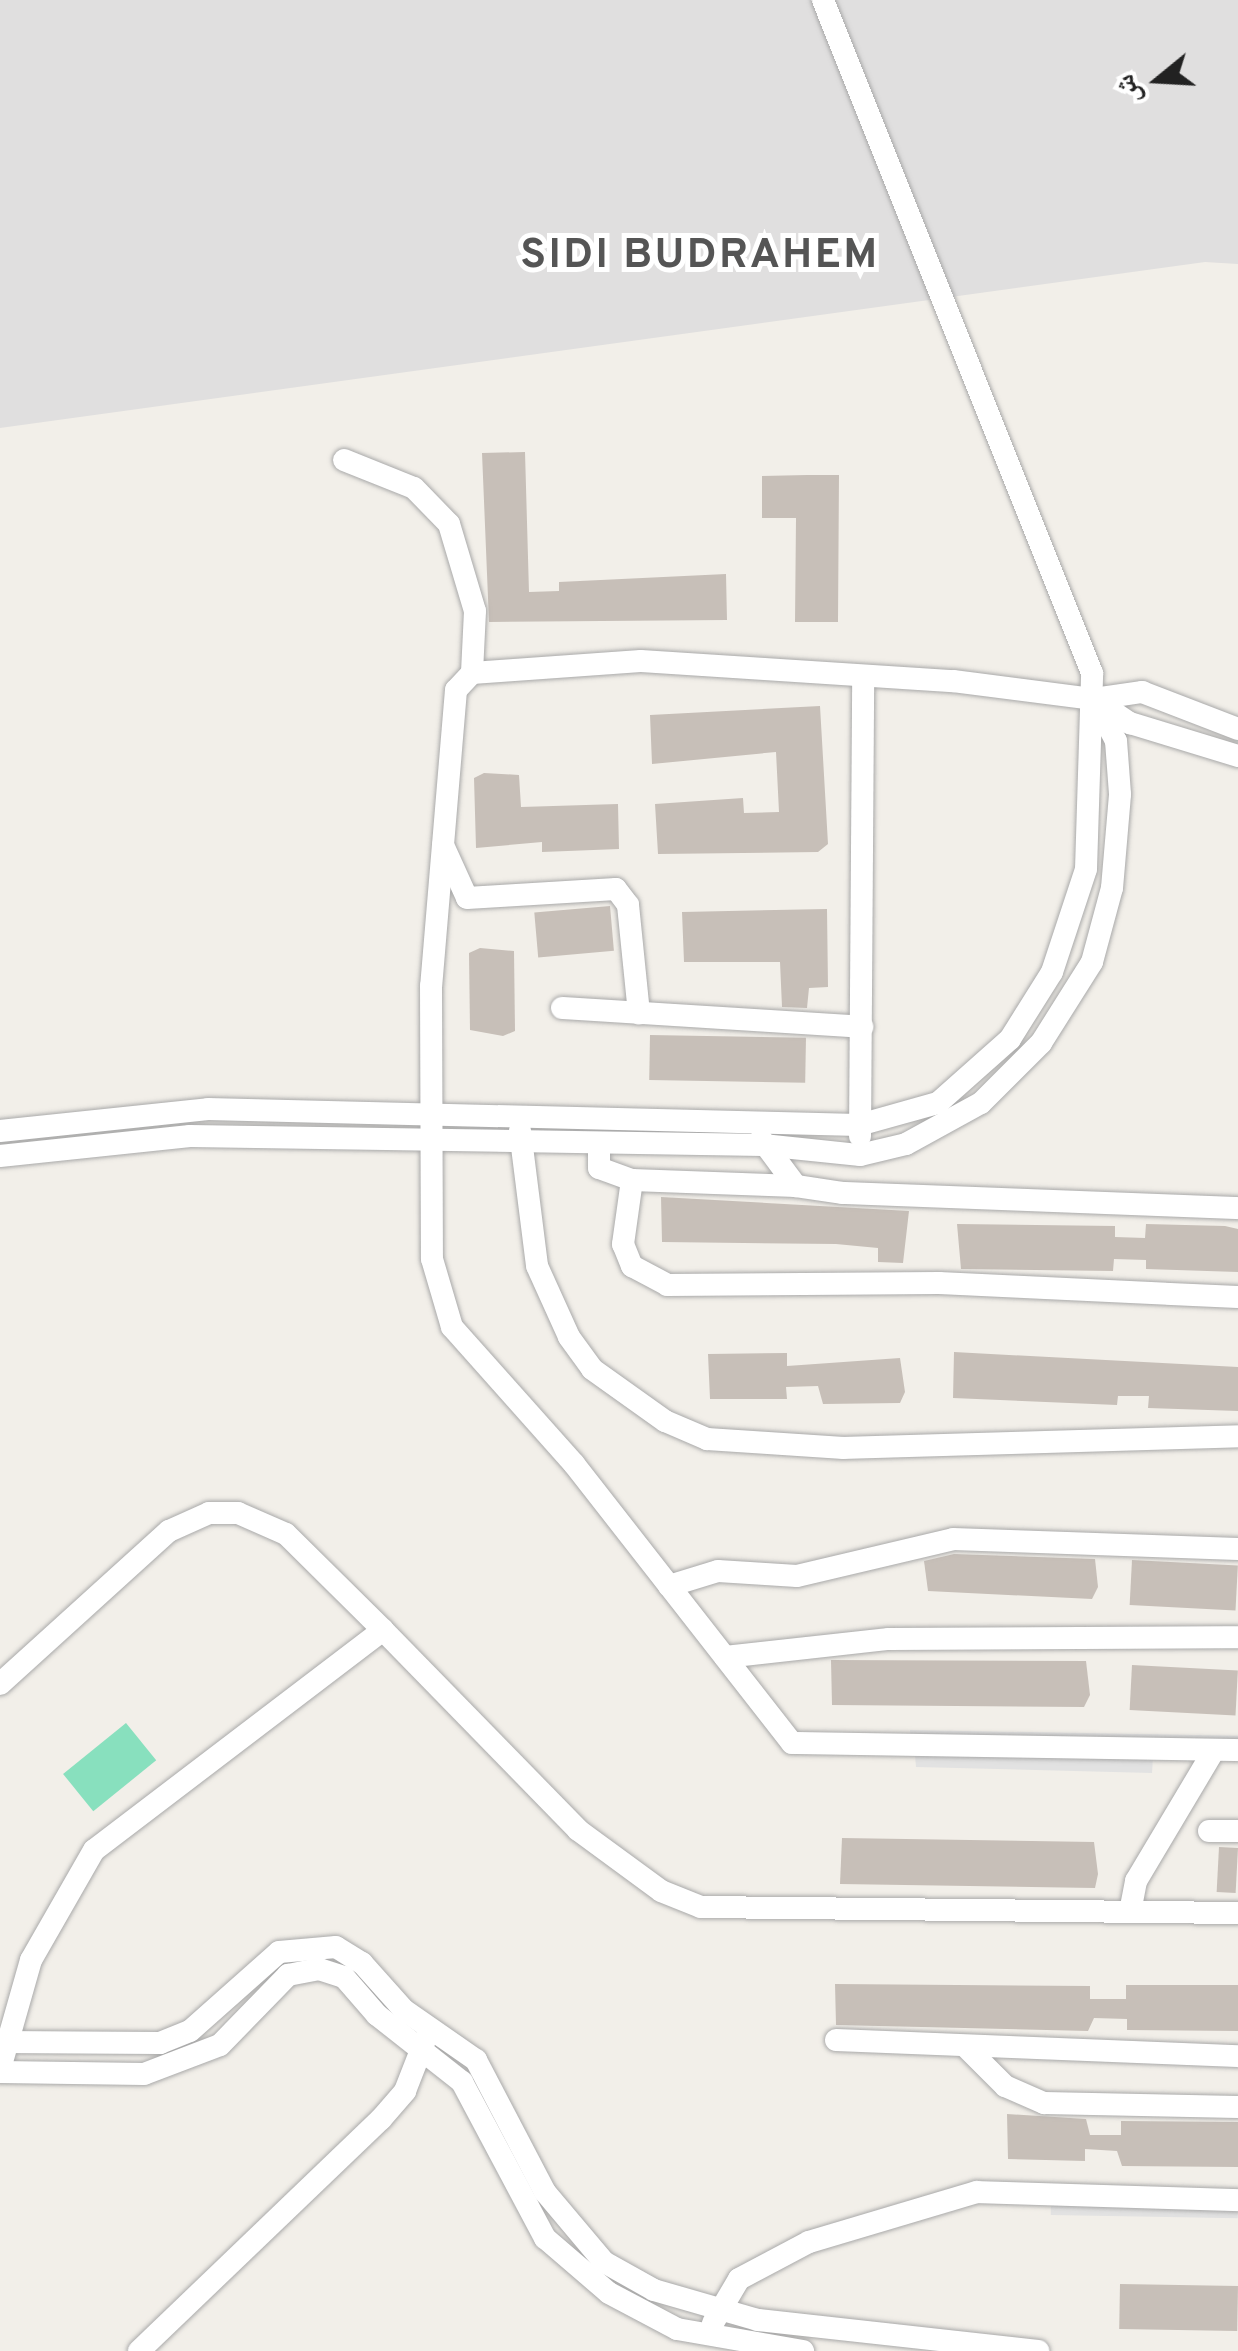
<!DOCTYPE html>
<meta charset="utf-8">
<style>
body{margin:0}
#map{position:relative;width:1238px;height:2351px;overflow:hidden;background:#f2efe9;font-family:Overpass,"Noto Naskh Arabic",sans-serif}
div>[style]{position:absolute}
.residential>*{inset:0;background:#e0dfdf}
.pitch>*{inset:0;background:#88e0be;transform-origin:0 0}
.parking>*{inset:0;background:#e2e2e2;transform-origin:0 0}
.building>*{inset:0;background:#c7bfb8;transform-origin:0 0}
.roads{filter:drop-shadow(0 0 2px #a9a9a9) drop-shadow(0 0 2px #a9a9a9)}
.minor>*{height:22px;margin:-11px;padding:0 11px;transform-origin:11px;border-radius:11px;background:#fff}
span{translate:-50% -50%;white-space:nowrap;text-align:center;line-height:1.15;-webkit-text-stroke:10px #fff;paint-order:stroke}
.district-label{font-size:42px;color:#555;font-weight:700;letter-spacing:2.5px}
.north{position:absolute;left:1108px;top:30px;width:100px;height:100px;-webkit-text-stroke:8px #fff;paint-order:stroke;rotate:252deg;font-size:28px;font-weight:700;line-height:40px;text-align:center;color:#222}
.north::after{content:'';display:block;margin:auto;width:35px;height:45px;background:#222;clip-path:polygon(50% 0,100% 100%,50% 72%,0 100%)}
</style>
<div id="map">
<div class="residential">
<div style="clip-path:polygon(0 0,1238px 0,1238px 264px,1205px 262px,0 428px)"></div>
</div>
<div class="pitch">
<div style="left:126px;top:1723px;width:48px;height:81px;rotate:51deg"></div>
</div>
<div class="parking">
<div style="left:910px;top:1730px;width:328px;height:9px;rotate:1deg"></div>
<div style="clip-path:polygon(915px 1755px,1153px 1757px,1152px 1773px,916px 1767px)"></div>
<div style="left:1051px;top:2201px;width:187px;height:14px;rotate:1deg"></div>
</div>
<div class="building">
<div style="clip-path:polygon(525px 452px,529px 592px,559px 591px,559px 582px,726px 574px,727px 620px,489px 622px,482px 453px)"></div>
<div style="clip-path:polygon(807px 475px,839px 475px,838px 622px,795px 622px,796px 518px,762px 518px,762px 476px)"></div>
<div style="clip-path:polygon(820px 706px,828px 844px,818px 852px,658px 854px,655px 804px,743px 798px,744px 813px,779px 812px,776px 752px,652px 764px,650px 715px)"></div>
<div style="clip-path:polygon(484px 773px,519px 775px,521px 807px,618px 804px,619px 849px,542px 852px,542px 842px,476px 848px,474px 778px)"></div>
<div style="left:610px;top:906px;width:45px;height:76px;rotate:85deg"></div>
<div style="clip-path:polygon(827px 909px,828px 987px,809px 988px,807px 1008px,782px 1007px,780px 962px,684px 962px,682px 912px)"></div>
<div style="clip-path:polygon(480px 948px,514px 951px,515px 1031px,503px 1036px,470px 1030px,469px 953px)"></div>
<div style="left:650px;top:1035px;width:156px;height:45px;rotate:1deg"></div>
<div style="clip-path:polygon(661px 1197px,909px 1211px,903px 1263px,878px 1262px,878px 1248px,836px 1244px,662px 1242px)"></div>
<div style="clip-path:polygon(957px 1224px,1115px 1226px,1115px 1237px,1145px 1238px,1146px 1224px,1225px 1226px,1238px 1229px,1238px 1272px,1146px 1269px,1146px 1260px,1114px 1259px,1113px 1271px,961px 1269px)"></div>
<div style="clip-path:polygon(954px 1352px,1238px 1367px,1238px 1411px,1148px 1408px,1149px 1396px,1118px 1396px,1117px 1405px,953px 1398px)"></div>
<div style="clip-path:polygon(787px 1353px,787px 1366px,900px 1358px,905px 1392px,900px 1403px,823px 1404px,818px 1386px,786px 1387px,787px 1399px,710px 1399px,708px 1354px)"></div>
<div style="clip-path:polygon(954px 1554px,1095px 1559px,1098px 1587px,1092px 1599px,928px 1591px,924px 1561px)"></div>
<div style="left:1132px;top:1560px;width:106px;height:45px;rotate:3deg"></div>
<div style="clip-path:polygon(831px 1660px,1086px 1661px,1090px 1695px,1084px 1707px,832px 1705px)"></div>
<div style="left:1132px;top:1665px;width:106px;height:45px;rotate:3deg"></div>
<div style="clip-path:polygon(842px 1838px,1094px 1842px,1098px 1874px,1095px 1888px,840px 1884px)"></div>
<div style="left:1219px;top:1847px;width:19px;height:45px;rotate:3deg"></div>
<div style="clip-path:polygon(835px 1984px,1090px 1986px,1090px 1999px,1126px 1999px,1126px 1985px,1238px 1985px,1238px 2031px,1127px 2030px,1127px 2019px,1094px 2018px,1088px 2031px,836px 2025px)"></div>
<div style="clip-path:polygon(1007px 2114px,1086px 2119px,1090px 2135px,1121px 2135px,1121px 2121px,1238px 2122px,1238px 2167px,1122px 2166px,1117px 2151px,1085px 2149px,1085px 2161px,1008px 2159px)"></div>
<div style="left:1120px;top:2284px;width:118px;height:45px;rotate:1deg"></div>
</div>
<div class="roads">
<div class="minor">
<div style="left:344px;top:460px;width:75px;rotate:21.8deg"></div>
<div style="left:414px;top:488px;width:50px;rotate:45.8deg"></div>
<div style="left:449px;top:524px;width:91px;rotate:73.4deg"></div>
<div style="left:475px;top:611px;width:62px;rotate:92.8deg"></div>
<div style="left:472px;top:673px;width:23px;rotate:133deg"></div>
<div style="left:456px;top:690px;width:297px;rotate:94.8deg"></div>
<div style="left:431px;top:986px;width:273px;rotate:89.8deg"></div>
<div style="left:432px;top:1259px;width:71px;rotate:73.6deg"></div>
<div style="left:452px;top:1327px;width:183px;rotate:48.3deg"></div>
<div style="left:574px;top:1464px;width:354px;rotate:52deg"></div>
<div style="left:792px;top:1743px;width:446px;rotate:0.9deg"></div>
<div style="left:472px;top:673px;width:169px;rotate:-4.1deg"></div>
<div style="left:641px;top:661px;width:313px;rotate:3.7deg"></div>
<div style="left:953px;top:681px;width:142px;rotate:7.3deg"></div>
<div style="left:1094px;top:699px;width:49px;rotate:-8.3deg"></div>
<div style="left:1142px;top:692px;width:103px;rotate:21.1deg"></div>
<div style="left:1097px;top:701px;width:40px;rotate:34deg"></div>
<div style="left:1130px;top:723px;width:113px;rotate:17deg"></div>
<div style="left:443px;top:845px;width:58px;rotate:65.6deg"></div>
<div style="left:467px;top:898px;width:149px;rotate:-3.5deg"></div>
<div style="left:616px;top:889px;width:20px;rotate:53deg"></div>
<div style="left:628px;top:905px;width:109px;rotate:84.2deg"></div>
<div style="left:562px;top:1008px;width:301px;rotate:3.6deg"></div>
<div style="left:0;top:1131px;width:209px;rotate:-6deg"></div>
<div style="left:208px;top:1109px;width:651px;rotate:1.41deg"></div>
<div style="left:859px;top:1125px;width:82px;rotate:-15.6deg"></div>
<div style="left:938px;top:1103px;width:96px;rotate:-41.6deg"></div>
<div style="left:1010px;top:1039px;width:79px;rotate:-57.9deg"></div>
<div style="left:1052px;top:972px;width:108px;rotate:-71.7deg"></div>
<div style="left:1086px;top:869px;width:196px;rotate:-88.2deg"></div>
<div style="left:1092px;top:673px;width:725px;rotate:-111.79deg"></div>
<div style="left:520px;top:1131px;width:136px;rotate:82.8deg"></div>
<div style="left:537px;top:1266px;width:78px;rotate:65.7deg"></div>
<div style="left:569px;top:1337px;width:39px;rotate:54deg"></div>
<div style="left:592px;top:1369px;width:90px;rotate:35.5deg"></div>
<div style="left:665px;top:1421px;width:46px;rotate:23.2deg"></div>
<div style="left:707px;top:1439px;width:137px;rotate:3.8deg"></div>
<div style="left:844px;top:1448px;width:394px;rotate:-1.7deg"></div>
<div style="left:860px;top:1136px;width:458px;rotate:-89.6deg"></div>
<div style="left:761px;top:1139px;width:59px;rotate:53.3deg"></div>
<div style="left:796px;top:1186px;width:48px;rotate:8.5deg"></div>
<div style="left:843px;top:1193px;width:395px;rotate:2.2deg"></div>
<div style="left:599px;top:1146px;width:22px;rotate:90deg"></div>
<div style="left:599px;top:1168px;width:35px;rotate:20deg"></div>
<div style="left:0;top:1156px;width:191px;rotate:-6deg"></div>
<div style="left:190px;top:1136px;width:573px;rotate:0.9deg"></div>
<div style="left:763px;top:1145px;width:98px;rotate:5.9deg"></div>
<div style="left:860px;top:1155px;width:47px;rotate:-13.4deg"></div>
<div style="left:906px;top:1144px;width:85px;rotate:-28.7deg"></div>
<div style="left:981px;top:1103px;width:85px;rotate:-45deg"></div>
<div style="left:1041px;top:1043px;width:96px;rotate:-57.8deg"></div>
<div style="left:1092px;top:962px;width:77px;rotate:-74.9deg"></div>
<div style="left:1112px;top:888px;width:94px;rotate:-85.1deg"></div>
<div style="left:1120px;top:794px;width:53px;rotate:-94.3deg"></div>
<div style="left:1116px;top:741px;width:47px;rotate:-117.6deg"></div>
<div style="left:796px;top:1186px;width:164px;rotate:-177.9deg"></div>
<div style="left:632px;top:1180px;width:65px;rotate:98deg"></div>
<div style="left:623px;top:1244px;width:24px;rotate:68deg"></div>
<div style="left:632px;top:1266px;width:40px;rotate:28deg"></div>
<div style="left:667px;top:1285px;width:272px;rotate:-0.4deg"></div>
<div style="left:939px;top:1283px;width:299px;rotate:2.7deg"></div>
<div style="left:669px;top:1586px;width:51px;rotate:-17deg"></div>
<div style="left:718px;top:1571px;width:79px;rotate:3.6deg"></div>
<div style="left:797px;top:1576px;width:160px;rotate:-13.3deg"></div>
<div style="left:953px;top:1539px;width:285px;rotate:2deg"></div>
<div style="left:383px;top:1630px;width:279px;rotate:45.7deg"></div>
<div style="left:578px;top:1830px;width:103px;rotate:36.3deg"></div>
<div style="left:661px;top:1891px;width:43px;rotate:21.8deg"></div>
<div style="left:701px;top:1907px;width:537px;rotate:0.64deg"></div>
<div style="left:725px;top:1657px;width:165px;rotate:-6.3deg"></div>
<div style="left:889px;top:1639px;width:349px;rotate:-0.3deg"></div>
<div style="left:0;top:1684px;width:228px;rotate:-42.2deg"></div>
<div style="left:169px;top:1531px;width:44px;rotate:-24.2deg"></div>
<div style="left:209px;top:1513px;width:29px"></div>
<div style="left:238px;top:1513px;width:52px;rotate:23.6deg"></div>
<div style="left:286px;top:1534px;width:136px;rotate:44.7deg"></div>
<div style="left:383px;top:1630px;width:363px;rotate:142.7deg"></div>
<div style="left:94px;top:1850px;width:127px;rotate:119.8deg"></div>
<div style="left:31px;top:1960px;width:113px;rotate:105.9deg"></div>
<div style="left:1209px;top:1831px;width:29px"></div>
<div style="left:1130px;top:1912px;width:32px;rotate:-79deg"></div>
<div style="left:1136px;top:1881px;width:152px;rotate:-59.2deg"></div>
<div style="left:836px;top:2040px;width:402px;rotate:2.3deg"></div>
<div style="left:0;top:2042px;width:160px;rotate:0.4deg"></div>
<div style="left:160px;top:2043px;width:32px;rotate:-22deg"></div>
<div style="left:190px;top:2031px;width:119px;rotate:-41.6deg"></div>
<div style="left:279px;top:1952px;width:57px;rotate:-5deg"></div>
<div style="left:336px;top:1947px;width:31px;rotate:32deg"></div>
<div style="left:362px;top:1963px;width:63px;rotate:48.2deg"></div>
<div style="left:404px;top:2010px;width:88px;rotate:34.8deg"></div>
<div style="left:476px;top:2060px;width:149px;rotate:62.4deg"></div>
<div style="left:545px;top:2192px;width:92px;rotate:49.9deg"></div>
<div style="left:604px;top:2262px;width:57px;rotate:29.2deg"></div>
<div style="left:654px;top:2290px;width:108px;rotate:16.1deg"></div>
<div style="left:758px;top:2320px;width:282px;rotate:6.3deg"></div>
<div style="left:965px;top:2046px;width:57px;rotate:45deg"></div>
<div style="left:1005px;top:2086px;width:43px;rotate:23.6deg"></div>
<div style="left:1044px;top:2103px;width:194px;rotate:1.2deg"></div>
<div style="left:0;top:2072px;width:144px;rotate:0.8deg"></div>
<div style="left:144px;top:2074px;width:81px;rotate:-20.9deg"></div>
<div style="left:220px;top:2045px;width:98px;rotate:-45.8deg"></div>
<div style="left:288px;top:1975px;width:32px;rotate:-11deg"></div>
<div style="left:319px;top:1969px;width:26px;rotate:18deg"></div>
<div style="left:344px;top:1977px;width:50px;rotate:49deg"></div>
<div style="left:377px;top:2015px;width:108px;rotate:38.2deg"></div>
<div style="left:462px;top:2082px;width:177px;rotate:62deg"></div>
<div style="left:545px;top:2238px;width:84px;rotate:40.7deg"></div>
<div style="left:609px;top:2293px;width:77px;rotate:27.9deg"></div>
<div style="left:677px;top:2329px;width:128px;rotate:9.9deg"></div>
<div style="left:713px;top:2323px;width:51px;rotate:-59.4deg"></div>
<div style="left:739px;top:2279px;width:79px;rotate:-27.9deg"></div>
<div style="left:809px;top:2242px;width:175px;rotate:-16.6deg"></div>
<div style="left:977px;top:2192px;width:261px;rotate:1.8deg"></div>
<div style="left:139px;top:2351px;width:335px;rotate:-43.8deg"></div>
<div style="left:381px;top:2119px;width:37px;rotate:-49deg"></div>
<div style="left:405px;top:2091px;width:55px;rotate:-68.6deg"></div>
</div>
</div>
<div class="district-label">
<span style="left:700px;top:257px">SIDI BUDRAHEM</span>
</div>
<div class="north">ش</div>
</div>
